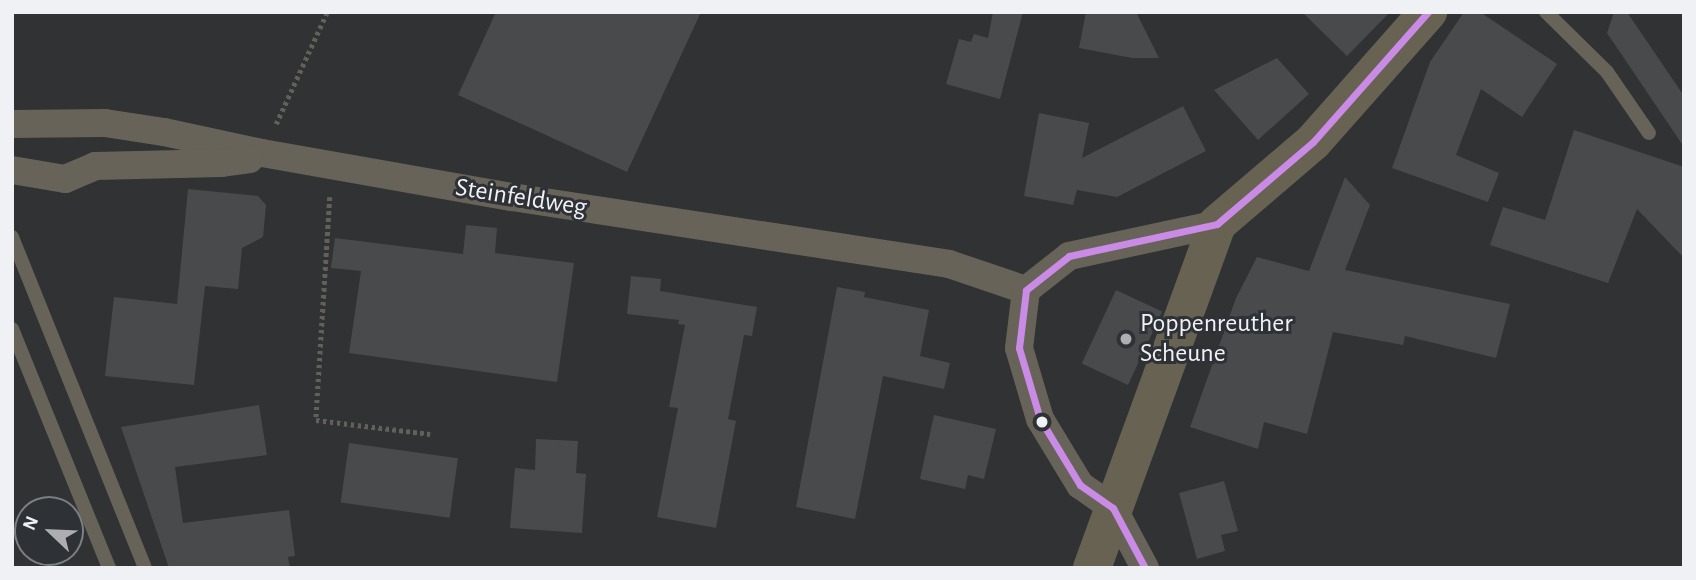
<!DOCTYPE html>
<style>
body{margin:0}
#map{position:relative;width:1696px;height:580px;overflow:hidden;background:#303234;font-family:"Alegreya Sans",sans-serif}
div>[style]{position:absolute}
.building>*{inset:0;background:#484a4c;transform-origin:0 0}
.path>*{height:4.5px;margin-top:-2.25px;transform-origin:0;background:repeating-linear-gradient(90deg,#636059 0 3.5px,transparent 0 7px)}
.lane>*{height:14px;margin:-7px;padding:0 7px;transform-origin:7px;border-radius:7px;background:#676358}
.street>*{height:28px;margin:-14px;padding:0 14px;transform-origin:14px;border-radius:14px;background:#676358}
.secondary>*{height:38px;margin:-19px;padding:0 19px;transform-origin:19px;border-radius:19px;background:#676252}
.bus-1>*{height:7px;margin:-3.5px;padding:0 3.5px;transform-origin:3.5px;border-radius:3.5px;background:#ca8be6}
.dots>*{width:19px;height:19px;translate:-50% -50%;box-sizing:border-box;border:4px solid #2e3136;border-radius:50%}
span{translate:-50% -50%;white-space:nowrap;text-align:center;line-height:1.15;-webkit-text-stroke:6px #2e3136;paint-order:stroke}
.street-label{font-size:26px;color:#eff1f5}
.poi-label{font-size:26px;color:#eff1f5}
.left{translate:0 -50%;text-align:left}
.frame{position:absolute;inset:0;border:14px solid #eff1f5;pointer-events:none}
.north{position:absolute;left:14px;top:496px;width:70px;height:70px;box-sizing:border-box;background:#2e3136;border:2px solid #7b7e82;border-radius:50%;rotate:293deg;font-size:19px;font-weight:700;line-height:28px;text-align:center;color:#eff1f5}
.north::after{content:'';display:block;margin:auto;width:24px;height:32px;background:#acaeb1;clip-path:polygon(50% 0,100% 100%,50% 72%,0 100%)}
</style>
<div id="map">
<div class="building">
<div style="clip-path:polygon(496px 12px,701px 12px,627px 172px,458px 95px)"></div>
<div style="clip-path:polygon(993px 12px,1023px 12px,1000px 99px,946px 84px,959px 39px,971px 42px,974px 34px,988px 38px)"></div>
<div style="clip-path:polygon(1086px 12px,1136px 12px,1159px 58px,1132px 58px,1079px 48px)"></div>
<div style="clip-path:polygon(1302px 12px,1390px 12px,1347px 56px)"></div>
<div style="clip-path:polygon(1464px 12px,1480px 12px,1557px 64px,1522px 117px,1481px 89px,1456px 155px,1499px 173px,1488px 202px,1392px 168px,1430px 62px)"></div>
<div style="clip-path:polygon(1614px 12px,1627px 12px,1684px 96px,1684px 147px,1607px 33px)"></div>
<div style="clip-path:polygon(1277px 58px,1309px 94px,1258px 140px,1214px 90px)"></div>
<div style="clip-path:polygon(1183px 106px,1206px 151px,1117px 197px,1077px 190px,1073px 205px,1024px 196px,1039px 113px,1089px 123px,1082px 158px)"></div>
<div style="clip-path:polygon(1574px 130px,1684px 167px,1684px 258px,1637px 209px,1608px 283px,1490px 245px,1503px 207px,1545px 220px)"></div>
<div style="clip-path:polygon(1345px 177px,1370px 205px,1345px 270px,1510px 304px,1496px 358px,1405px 336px,1403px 345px,1333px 332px,1307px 434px,1264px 422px,1258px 449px,1190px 427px,1236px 298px,1257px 257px,1309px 271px)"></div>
<div style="clip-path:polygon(188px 189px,258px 196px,266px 205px,263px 237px,242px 248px,238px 289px,205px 286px,194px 385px,105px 376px,114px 297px,177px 304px)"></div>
<div style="clip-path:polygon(466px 225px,497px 228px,495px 253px,574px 263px,557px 382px,349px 353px,361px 271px,331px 268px,335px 238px,463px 254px)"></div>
<div style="clip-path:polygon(631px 276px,661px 279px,660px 291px,757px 307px,752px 336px,744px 335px,728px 419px,736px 421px,716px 528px,657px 517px,678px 408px,669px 407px,685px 325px,678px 324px,679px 320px,627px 314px)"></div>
<div style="clip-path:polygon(837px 287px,865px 292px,864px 297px,929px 310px,920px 356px,950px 363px,944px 389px,883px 376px,855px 519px,796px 507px)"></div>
<div style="left:1116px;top:290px;width:51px;height:81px;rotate:25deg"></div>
<div style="clip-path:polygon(259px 405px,267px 455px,175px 467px,183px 523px,289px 510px,295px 556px,288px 557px,290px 568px,169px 568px,121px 427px)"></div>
<div style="clip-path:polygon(934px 415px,996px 429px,984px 479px,968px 475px,965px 489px,920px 479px)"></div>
<div style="clip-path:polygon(536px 439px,578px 441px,576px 473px,586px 474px,582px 533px,510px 528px,515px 468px,535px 470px)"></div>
<div style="left:349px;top:443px;width:110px;height:60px;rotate:8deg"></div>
<div style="clip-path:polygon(1224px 481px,1238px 531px,1221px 535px,1225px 551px,1197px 559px,1179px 493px)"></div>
</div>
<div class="path">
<div style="left:276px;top:124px;width:123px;rotate:-65.5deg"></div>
<div style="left:330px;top:197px;width:223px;rotate:93.6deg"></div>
<div style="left:316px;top:420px;width:115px;rotate:7deg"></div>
</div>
<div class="lane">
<div style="left:1546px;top:12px;width:86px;rotate:44.5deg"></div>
<div style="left:1607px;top:72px;width:74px;rotate:55.5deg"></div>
<div style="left:12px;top:237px;width:357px;rotate:68.1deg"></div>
<div style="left:12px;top:329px;width:258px;rotate:67.9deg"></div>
</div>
<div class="street">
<div style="left:12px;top:124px;width:93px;rotate:-0.6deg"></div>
<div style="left:105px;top:123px;width:60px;rotate:8.7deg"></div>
<div style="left:164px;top:132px;width:100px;rotate:12.1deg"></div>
<div style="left:262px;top:153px;width:254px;rotate:10deg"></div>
<div style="left:512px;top:197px;width:442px;rotate:8.7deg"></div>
<div style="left:949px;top:264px;width:81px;rotate:18.7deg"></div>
<div style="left:12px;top:170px;width:54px;rotate:9.6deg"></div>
<div style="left:65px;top:179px;width:33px;rotate:-23deg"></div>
<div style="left:95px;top:166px;width:127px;rotate:-1.4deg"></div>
<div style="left:222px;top:163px;width:28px;rotate:-8deg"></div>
<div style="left:1145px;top:568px;width:68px;rotate:-118.1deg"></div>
<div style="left:1113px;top:508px;width:40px;rotate:-145.1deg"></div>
<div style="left:1080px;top:485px;width:77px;rotate:-121.2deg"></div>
<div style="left:1040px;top:419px;width:74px;rotate:-106.5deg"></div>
<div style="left:1019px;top:348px;width:58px;rotate:-83.1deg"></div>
<div style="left:1026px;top:290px;width:55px;rotate:-38.3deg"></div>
<div style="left:1069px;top:256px;width:151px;rotate:-12.2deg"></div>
</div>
<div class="secondary">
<div style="left:1092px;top:568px;width:366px;rotate:-70deg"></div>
<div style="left:1217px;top:224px;width:126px;rotate:-40.5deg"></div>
<div style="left:1313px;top:142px;width:174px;rotate:-48.5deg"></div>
</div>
<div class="bus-1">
<div style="left:1145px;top:568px;width:68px;rotate:-118.1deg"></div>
<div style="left:1113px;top:508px;width:40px;rotate:-145.1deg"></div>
<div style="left:1080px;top:485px;width:77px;rotate:-121.2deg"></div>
<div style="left:1040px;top:419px;width:74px;rotate:-106.5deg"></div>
<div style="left:1019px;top:348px;width:58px;rotate:-83.1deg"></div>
<div style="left:1026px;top:290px;width:55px;rotate:-38.3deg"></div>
<div style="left:1069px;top:256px;width:151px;rotate:-12.2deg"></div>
<div style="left:1217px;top:224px;width:126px;rotate:-40.5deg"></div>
<div style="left:1313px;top:142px;width:174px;rotate:-48.5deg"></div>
</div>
<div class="dots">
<div style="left:1126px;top:339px;background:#acaeb1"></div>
<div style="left:1042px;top:422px;background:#eff1f5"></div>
</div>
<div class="street-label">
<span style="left:521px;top:198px;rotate:9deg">Steinfeldweg</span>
</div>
<div class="poi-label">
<span class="left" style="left:1140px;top:339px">Poppenreuther<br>Scheune</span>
</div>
<div class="frame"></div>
<div class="north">N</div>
</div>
